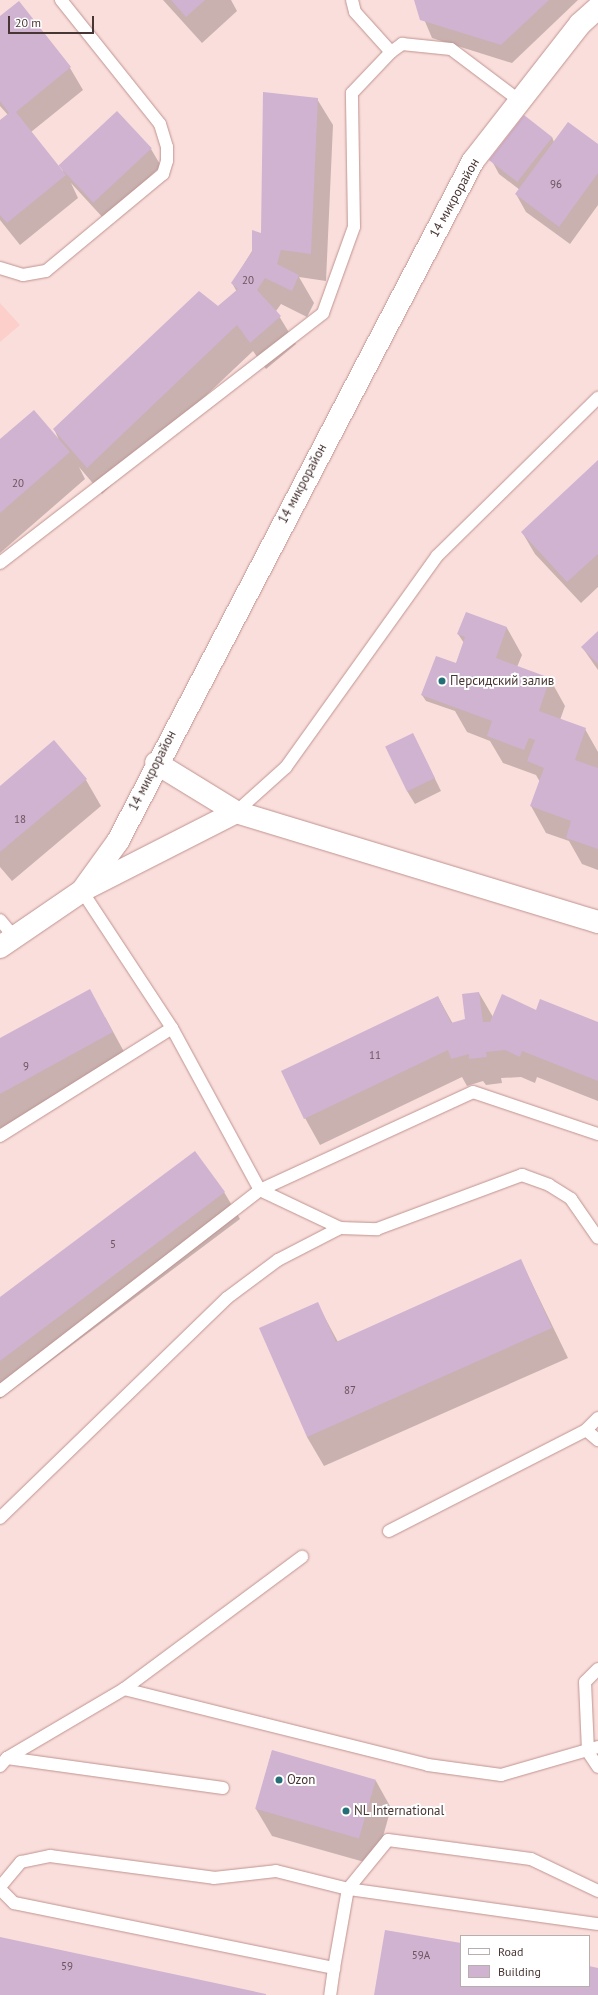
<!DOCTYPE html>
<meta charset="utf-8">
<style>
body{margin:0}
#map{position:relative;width:598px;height:1995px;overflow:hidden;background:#fadedb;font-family:"PT Sans",sans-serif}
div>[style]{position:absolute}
.built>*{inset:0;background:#fccfcb}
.shadow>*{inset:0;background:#0003}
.building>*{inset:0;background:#d0b2d1;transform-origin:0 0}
.roads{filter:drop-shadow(0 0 1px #bf938f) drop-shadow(0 0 1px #bf938f)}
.service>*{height:12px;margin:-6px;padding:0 6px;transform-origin:6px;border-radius:6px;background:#fff}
.minor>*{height:22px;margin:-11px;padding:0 11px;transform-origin:11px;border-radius:11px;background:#fff}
.dots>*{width:11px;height:11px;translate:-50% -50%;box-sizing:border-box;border:2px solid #fff;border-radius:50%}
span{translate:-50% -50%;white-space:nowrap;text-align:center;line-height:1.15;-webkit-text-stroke:4px #fff;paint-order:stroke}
.number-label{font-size:11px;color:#6a555b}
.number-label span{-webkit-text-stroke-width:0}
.street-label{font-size:13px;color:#483634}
.poi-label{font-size:13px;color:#483634}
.left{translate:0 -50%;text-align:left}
.legend{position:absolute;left:460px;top:1935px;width:130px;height:52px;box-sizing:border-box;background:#fff;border:1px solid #b6afae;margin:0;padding:5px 7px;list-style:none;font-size:12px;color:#483634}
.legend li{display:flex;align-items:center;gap:8px;height:20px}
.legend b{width:20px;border:1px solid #b6afae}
.scale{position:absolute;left:8px;top:16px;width:86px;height:18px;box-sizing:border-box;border:2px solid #483634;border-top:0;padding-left:5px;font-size:12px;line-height:14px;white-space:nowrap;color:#483634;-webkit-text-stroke:3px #fff;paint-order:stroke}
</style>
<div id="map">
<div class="built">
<div style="clip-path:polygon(0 303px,20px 325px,0 342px)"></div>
</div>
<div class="shadow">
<div style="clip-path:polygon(163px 0,231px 0,237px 11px,202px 43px)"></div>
<div style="clip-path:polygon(416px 0,578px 0,512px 63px,432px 38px)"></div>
<div style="clip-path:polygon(19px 3px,70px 68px,83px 90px,31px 132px,64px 174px,61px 166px,151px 149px,161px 166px,105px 220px,71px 183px,78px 198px,20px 245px,0 220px,0 121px,8px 115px,0 106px,0 18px)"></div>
<div style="clip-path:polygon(317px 99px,333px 125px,326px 281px,299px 277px,314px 303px,307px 317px,281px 304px,276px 311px,296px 344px,266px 369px,253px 351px,102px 494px,79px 467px,85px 479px,0 553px,0 441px,59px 440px,54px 429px,237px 292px,232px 283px,262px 235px)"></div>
<div style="clip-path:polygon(552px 137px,554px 142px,598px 145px,598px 205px,570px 244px,526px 212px,516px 194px,520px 190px,499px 174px,492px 161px)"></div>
<div style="clip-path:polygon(598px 462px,598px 587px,581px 603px,535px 554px,522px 532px)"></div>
<div style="clip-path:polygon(507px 628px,522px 655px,517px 667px,550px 679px,565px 706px,560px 720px,585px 729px,598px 752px,598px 870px,582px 864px,569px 841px,546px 833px,531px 806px,540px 782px,536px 775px,503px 763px,490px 741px,467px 732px,455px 711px,426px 701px,422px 695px,456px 664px,464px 643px,458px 634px)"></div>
<div style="clip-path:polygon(598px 633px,598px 670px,582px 647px)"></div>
<div style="clip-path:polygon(413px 734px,441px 791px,415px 804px,407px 791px)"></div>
<div style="clip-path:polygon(86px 780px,101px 806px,12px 881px,0 867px,0 787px)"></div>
<div style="clip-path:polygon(479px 993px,493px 1017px,537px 1011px,598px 1023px,598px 1101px,537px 1077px,535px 1083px,521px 1077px,501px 1078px,502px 1083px,486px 1085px,483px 1081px,467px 1086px,462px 1077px,320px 1145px,305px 1118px,438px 997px,453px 1024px,466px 1020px)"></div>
<div style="clip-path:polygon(105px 1017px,128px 1059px,0 1129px,0 1039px)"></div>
<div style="clip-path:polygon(224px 1192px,240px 1219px,0 1399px,0 1299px)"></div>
<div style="clip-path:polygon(521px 1261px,568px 1358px,324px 1466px,307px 1437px,317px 1303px,338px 1342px)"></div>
<div style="clip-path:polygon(272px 1751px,376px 1781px,391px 1808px,375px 1865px,272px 1836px,256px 1809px)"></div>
</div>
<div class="building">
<div style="clip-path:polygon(171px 0,205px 0,186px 17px)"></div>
<div style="clip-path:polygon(414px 0,549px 0,501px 45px,420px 20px)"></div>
<div style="clip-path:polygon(19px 1px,71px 67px,16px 112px,66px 175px,7px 223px,0 215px,0 120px,9px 113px,0 101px,0 16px)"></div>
<div style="clip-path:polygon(263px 92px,318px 98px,311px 254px,281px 250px,277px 264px,299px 275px,292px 291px,265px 278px,257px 290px,281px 316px,250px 343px,237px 325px,87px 468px,53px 429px,199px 291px,218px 306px,238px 289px,231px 283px,252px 252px,252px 230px,261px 233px)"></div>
<div style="left:117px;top:111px;width:51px;height:80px;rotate:47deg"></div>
<div style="left:524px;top:115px;width:36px;height:57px;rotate:38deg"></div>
<div style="clip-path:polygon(568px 122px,598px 144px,598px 173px,559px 227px,515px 194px)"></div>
<div style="clip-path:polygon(34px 410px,70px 452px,0 513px,0 439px)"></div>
<div style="clip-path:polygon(598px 460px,598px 554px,567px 582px,521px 532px)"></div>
<div style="clip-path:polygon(466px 612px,507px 627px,496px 658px,550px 678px,539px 711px,586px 728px,575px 760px,598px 768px,598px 849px,566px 838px,571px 821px,530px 806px,544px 768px,527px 761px,535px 740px,529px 738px,524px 750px,487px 736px,492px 721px,421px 695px,436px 656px,456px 663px,465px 637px,457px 634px)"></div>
<div style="clip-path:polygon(598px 631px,598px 664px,581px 647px)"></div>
<div style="left:413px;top:733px;width:50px;height:31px;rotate:64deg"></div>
<div style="clip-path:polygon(54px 740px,87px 779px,0 852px,0 786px)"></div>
<div style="clip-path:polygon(90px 989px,113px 1032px,0 1094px,0 1038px)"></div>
<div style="clip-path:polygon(479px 992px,483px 1022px,490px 1022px,502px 994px,536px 1010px,540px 999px,598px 1022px,598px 1081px,522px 1051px,520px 1057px,505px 1050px,486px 1052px,487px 1057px,469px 1059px,469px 1054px,451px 1059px,448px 1050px,304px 1119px,281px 1071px,438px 996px,451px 1023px,465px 1019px,462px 994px)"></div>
<div style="clip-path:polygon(195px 1151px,225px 1192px,0 1361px,0 1297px)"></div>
<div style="clip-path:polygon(521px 1259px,552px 1328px,307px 1437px,259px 1328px,318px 1302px,336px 1342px)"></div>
<div style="left:272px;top:1750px;width:108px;height:61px;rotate:16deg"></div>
<div style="clip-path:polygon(385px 1930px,461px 1943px,461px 1986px,589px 1986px,589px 1966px,598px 1968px,598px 1995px,374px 1995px)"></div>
<div style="clip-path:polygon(0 1937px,266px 1994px,266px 1995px,0 1995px)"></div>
</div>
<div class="roads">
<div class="service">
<div style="left:352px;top:0;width:12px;rotate:76deg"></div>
<div style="left:355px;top:12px;width:54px;rotate:48deg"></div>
<div style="left:0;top:268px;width:24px;rotate:17deg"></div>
<div style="left:23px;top:275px;width:23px;rotate:-10deg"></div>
<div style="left:46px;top:271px;width:152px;rotate:-39.7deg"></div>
<div style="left:163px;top:174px;width:14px;rotate:-73deg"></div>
<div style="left:167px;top:161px;width:14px;rotate:-90deg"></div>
<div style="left:167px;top:147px;width:24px;rotate:-107deg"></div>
<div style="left:160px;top:124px;width:159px;rotate:-128.6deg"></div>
<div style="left:0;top:563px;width:408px;rotate:-37.7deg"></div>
<div style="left:323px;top:313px;width:91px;rotate:-70.2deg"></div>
<div style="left:354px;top:227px;width:134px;rotate:-90.9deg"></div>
<div style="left:352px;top:93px;width:57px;rotate:-46.4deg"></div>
<div style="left:391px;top:52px;width:14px;rotate:-36deg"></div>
<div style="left:402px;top:44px;width:49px;rotate:5.8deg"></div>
<div style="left:451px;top:49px;width:86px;rotate:37deg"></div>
<div style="left:236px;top:812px;width:67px;rotate:-42deg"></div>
<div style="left:286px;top:767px;width:259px;rotate:-54.4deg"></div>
<div style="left:437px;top:556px;width:226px;rotate:-44.5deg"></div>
<div style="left:0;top:920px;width:25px;rotate:50deg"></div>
<div style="left:0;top:1136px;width:203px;rotate:-32.1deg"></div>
<div style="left:172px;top:1028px;width:164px;rotate:-123.3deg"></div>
<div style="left:260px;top:1190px;width:89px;rotate:25.4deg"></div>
<div style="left:340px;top:1228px;width:37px;rotate:2deg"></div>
<div style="left:377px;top:1229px;width:155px;rotate:-20.4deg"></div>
<div style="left:522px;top:1175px;width:29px;rotate:20deg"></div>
<div style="left:549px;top:1185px;width:26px;rotate:32deg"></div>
<div style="left:571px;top:1199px;width:47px;rotate:55.3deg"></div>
<div style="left:260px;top:1190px;width:234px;rotate:-24.7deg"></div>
<div style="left:473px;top:1092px;width:132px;rotate:18.6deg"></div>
<div style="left:0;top:1391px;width:329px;rotate:-37.7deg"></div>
<div style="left:260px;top:1190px;width:184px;rotate:-118.5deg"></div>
<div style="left:586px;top:1430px;width:16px;rotate:40deg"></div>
<div style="left:0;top:1518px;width:316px;rotate:-44.1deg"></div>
<div style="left:227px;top:1298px;width:64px;rotate:-36.7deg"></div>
<div style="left:278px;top:1260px;width:70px;rotate:-27.3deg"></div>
<div style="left:389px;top:1531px;width:221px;rotate:-27.1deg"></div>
<div style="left:586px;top:1430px;width:17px;rotate:-45deg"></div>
<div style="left:598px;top:1669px;width:18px;rotate:135deg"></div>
<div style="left:585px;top:1682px;width:70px;rotate:87.5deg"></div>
<div style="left:588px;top:1752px;width:18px;rotate:56deg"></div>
<div style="left:124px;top:1689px;width:313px;rotate:14deg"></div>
<div style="left:428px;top:1765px;width:74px;rotate:7.8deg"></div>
<div style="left:501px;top:1775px;width:101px;rotate:-16.1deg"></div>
<div style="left:7px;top:1758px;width:218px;rotate:7.9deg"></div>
<div style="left:0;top:1766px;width:11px;rotate:-49deg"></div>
<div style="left:7px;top:1758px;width:136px;rotate:-30.5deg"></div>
<div style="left:124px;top:1689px;width:222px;rotate:-36.6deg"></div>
<div style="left:0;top:1887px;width:33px;rotate:-50deg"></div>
<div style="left:21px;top:1862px;width:30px;rotate:-12deg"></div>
<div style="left:50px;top:1856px;width:165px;rotate:7.6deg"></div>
<div style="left:214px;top:1878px;width:62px;rotate:-6.4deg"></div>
<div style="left:276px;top:1871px;width:74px;rotate:14deg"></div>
<div style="left:348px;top:1889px;width:252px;rotate:8deg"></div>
<div style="left:0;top:1889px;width:20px;rotate:45deg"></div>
<div style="left:14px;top:1903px;width:327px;rotate:11.5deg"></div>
<div style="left:334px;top:1968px;width:27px;rotate:98deg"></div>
<div style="left:334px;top:1968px;width:80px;rotate:-80deg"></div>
<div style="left:348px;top:1889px;width:63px;rotate:-50.8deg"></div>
<div style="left:388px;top:1840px;width:144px;rotate:7.6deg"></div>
<div style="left:531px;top:1859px;width:74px;rotate:25.5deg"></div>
</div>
<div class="minor">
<div style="left:156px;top:763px;width:94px;rotate:31.5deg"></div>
<div style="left:236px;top:812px;width:378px;rotate:16.9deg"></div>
<div style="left:87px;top:888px;width:167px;rotate:-27deg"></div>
<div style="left:0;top:947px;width:99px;rotate:-34.3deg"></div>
<div style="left:82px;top:891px;width:62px;rotate:-54.2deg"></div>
<div style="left:118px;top:841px;width:767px;rotate:-62.43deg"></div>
<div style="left:473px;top:161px;width:174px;rotate:-52deg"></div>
<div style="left:580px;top:24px;width:24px;rotate:-42deg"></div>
</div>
</div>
<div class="dots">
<div style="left:442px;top:681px;background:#246e76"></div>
<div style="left:279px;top:1780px;background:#246e76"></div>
<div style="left:346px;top:1811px;background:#246e76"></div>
</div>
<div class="number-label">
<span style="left:556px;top:184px">96</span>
<span style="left:248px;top:280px">20</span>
<span style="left:18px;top:483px">20</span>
<span style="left:20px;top:819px">18</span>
<span style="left:375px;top:1055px">11</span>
<span style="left:26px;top:1066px">9</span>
<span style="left:113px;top:1244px">5</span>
<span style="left:350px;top:1390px">87</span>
<span style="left:421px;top:1955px">59А</span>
<span style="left:67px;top:1966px">59</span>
</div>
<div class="street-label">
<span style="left:455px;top:198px;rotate:-61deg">14 микрорайон</span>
<span style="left:303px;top:484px;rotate:-62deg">14 микрорайон</span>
<span style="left:153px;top:771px;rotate:-63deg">14 микрорайон</span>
</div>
<div class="poi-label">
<span class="left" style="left:450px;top:681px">Персидский залив</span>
<span class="left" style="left:287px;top:1780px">Ozon</span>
<span class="left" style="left:354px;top:1811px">NL International</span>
</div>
<ul class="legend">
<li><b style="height:5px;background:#fff"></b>Road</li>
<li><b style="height:11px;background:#d0b2d1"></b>Building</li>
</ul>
<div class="scale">20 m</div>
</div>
